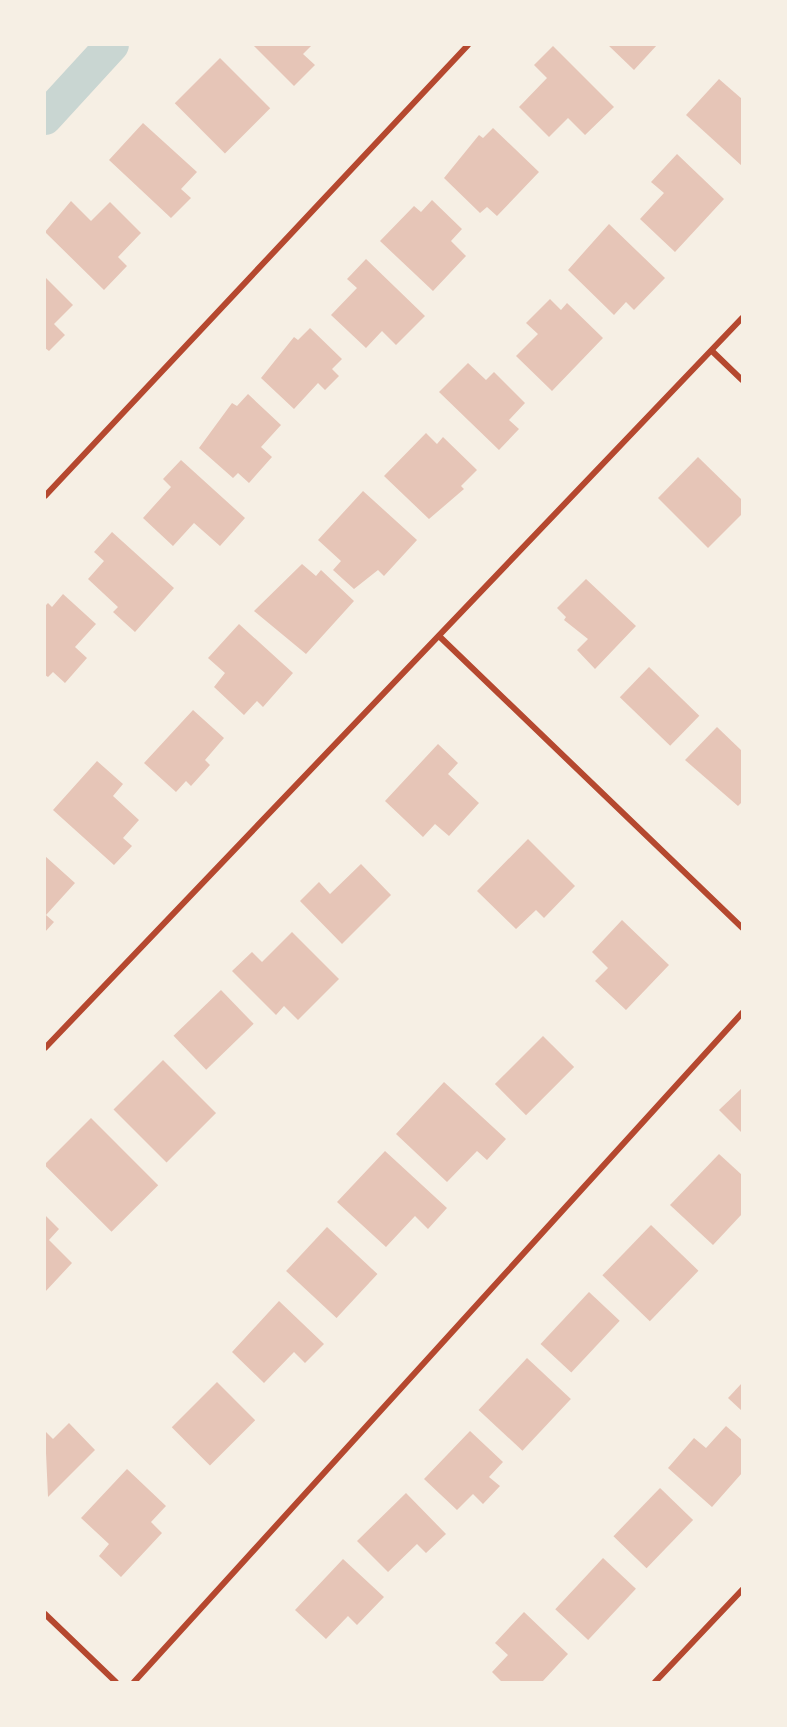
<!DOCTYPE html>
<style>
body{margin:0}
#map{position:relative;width:787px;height:1727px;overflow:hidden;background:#f6efe4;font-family:"PT Sans Narrow",sans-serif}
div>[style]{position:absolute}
.canal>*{height:34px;margin:-17px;padding:0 17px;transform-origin:17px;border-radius:17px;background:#c9d6d2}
.building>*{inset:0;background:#e6c5b7;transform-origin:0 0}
.minor>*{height:6px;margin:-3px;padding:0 3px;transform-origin:3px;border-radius:3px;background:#b5482f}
span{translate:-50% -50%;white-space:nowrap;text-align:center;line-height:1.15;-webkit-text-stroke:6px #f6efe4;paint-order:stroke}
.frame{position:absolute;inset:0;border:46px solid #f6efe4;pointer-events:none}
</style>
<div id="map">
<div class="canal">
<div style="left:45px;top:118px;width:99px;rotate:-47.5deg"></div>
</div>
<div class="building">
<div style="clip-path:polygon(253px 45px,312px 45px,303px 54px,315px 65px,294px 86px)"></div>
<div style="clip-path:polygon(608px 45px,657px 45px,634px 70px)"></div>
<div style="clip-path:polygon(553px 46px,614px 107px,585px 135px,568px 118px,549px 137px,519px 107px,547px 78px,534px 65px)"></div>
<div style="left:220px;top:58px;width:71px;height:64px;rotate:45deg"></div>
<div style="clip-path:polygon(719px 79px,742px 99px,742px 166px,686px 115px)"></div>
<div style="clip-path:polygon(143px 123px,197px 172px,181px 189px,191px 198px,171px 218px,109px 160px)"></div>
<div style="clip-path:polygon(493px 128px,539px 172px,497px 216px,487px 207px,480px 213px,444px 178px,479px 135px,483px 138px)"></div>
<div style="clip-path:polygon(677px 154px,724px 199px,675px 252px,640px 219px,664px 193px,651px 182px)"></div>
<div style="clip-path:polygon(432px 200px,462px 229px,451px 241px,466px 256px,433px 291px,380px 241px,414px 206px,421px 212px)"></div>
<div style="clip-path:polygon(71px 201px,91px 221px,110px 202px,141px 233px,118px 257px,127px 266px,104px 290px,45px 232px)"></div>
<div style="clip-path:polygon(609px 224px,665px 278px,634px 310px,626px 302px,614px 315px,568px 270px)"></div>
<div style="clip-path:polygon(366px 259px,425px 316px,396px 345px,382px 331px,366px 348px,331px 315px,357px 288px,347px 279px)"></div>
<div style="clip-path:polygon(45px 277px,73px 305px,54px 324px,65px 335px,49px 351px,45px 348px)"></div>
<div style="clip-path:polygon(550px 299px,561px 310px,567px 303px,603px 338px,552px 391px,516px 356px,538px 334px,526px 323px)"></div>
<div style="clip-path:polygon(310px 328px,342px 359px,332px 369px,339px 376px,325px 390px,318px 383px,294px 409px,261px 378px,294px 337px,298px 340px)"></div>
<div style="clip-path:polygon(468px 363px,486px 380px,494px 372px,525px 403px,509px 420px,519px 429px,499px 450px,439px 392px)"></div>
<div style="clip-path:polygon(248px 394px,281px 425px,261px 447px,272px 457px,249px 483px,238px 473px,233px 478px,199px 448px,232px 403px,237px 406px)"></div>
<div style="clip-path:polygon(426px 433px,437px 444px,443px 437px,477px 470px,461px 486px,464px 489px,429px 519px,384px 476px)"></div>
<div style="clip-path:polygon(698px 457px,742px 500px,742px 514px,708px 548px,658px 498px)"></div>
<div style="clip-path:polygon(181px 460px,245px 518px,220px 546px,194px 523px,173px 546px,143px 518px,171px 487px,163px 479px)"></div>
<div style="clip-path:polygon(363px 491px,417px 540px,384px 576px,378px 570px,354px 589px,333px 570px,341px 561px,318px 540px)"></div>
<div style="clip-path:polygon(112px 532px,174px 588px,135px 632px,113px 612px,118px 607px,88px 579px,104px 561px,94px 552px)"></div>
<div style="clip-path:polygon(302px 564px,316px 576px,321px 570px,354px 601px,306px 654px,254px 611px)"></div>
<div style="clip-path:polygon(586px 579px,636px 626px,595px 669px,577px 650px,588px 639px,564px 620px,566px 617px,557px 608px)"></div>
<div style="clip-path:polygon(63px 594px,96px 624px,75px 647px,87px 658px,65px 683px,53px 672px,48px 677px,45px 675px,45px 606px,48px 603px,52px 607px)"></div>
<div style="clip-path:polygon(239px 624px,293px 673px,263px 707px,257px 701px,244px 715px,214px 687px,225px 673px,208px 658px)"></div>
<div style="left:649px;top:667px;width:70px;height:42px;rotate:44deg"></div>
<div style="clip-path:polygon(193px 710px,224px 738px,205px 760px,210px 765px,191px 786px,186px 781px,176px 792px,144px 763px)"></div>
<div style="clip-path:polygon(717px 727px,742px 751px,742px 802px,738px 806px,685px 760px)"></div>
<div style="clip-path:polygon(438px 744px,458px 763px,448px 774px,479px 803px,449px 836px,435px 824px,423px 837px,385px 801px)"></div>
<div style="clip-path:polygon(97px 761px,123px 784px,113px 796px,139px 820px,123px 838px,132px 846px,114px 865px,53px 810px)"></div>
<div style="clip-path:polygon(528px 839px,575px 886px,544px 918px,536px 910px,516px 929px,477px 891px)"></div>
<div style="clip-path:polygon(45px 856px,75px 883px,46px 915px,54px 922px,45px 932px)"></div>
<div style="clip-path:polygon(361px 864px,391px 895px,342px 944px,300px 901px,319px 882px,330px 894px)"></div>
<div style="clip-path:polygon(622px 920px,669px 965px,626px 1010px,595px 981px,608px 968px,592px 952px)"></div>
<div style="clip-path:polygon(292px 932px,339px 979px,298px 1020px,284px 1006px,276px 1015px,232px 971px,252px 952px,262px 962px)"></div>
<div style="left:221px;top:990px;width:47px;height:66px;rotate:46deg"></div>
<div style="left:543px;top:1036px;width:44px;height:68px;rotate:45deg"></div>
<div style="left:163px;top:1060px;width:75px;height:70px;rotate:45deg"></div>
<div style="clip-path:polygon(444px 1082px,506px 1139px,487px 1160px,477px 1151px,447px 1182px,396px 1134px)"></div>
<div style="clip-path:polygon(742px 1088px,742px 1133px,719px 1110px)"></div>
<div style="left:91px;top:1118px;width:95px;height:66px;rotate:45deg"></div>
<div style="clip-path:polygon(385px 1151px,447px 1208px,428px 1229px,415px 1216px,386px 1247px,337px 1202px)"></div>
<div style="clip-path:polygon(719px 1154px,742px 1175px,742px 1214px,713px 1245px,670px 1205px)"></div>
<div style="clip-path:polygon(45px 1215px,59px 1229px,49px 1240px,72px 1263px,45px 1292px)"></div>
<div style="left:651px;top:1225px;width:66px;height:70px;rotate:44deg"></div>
<div style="left:327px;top:1227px;width:69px;height:60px;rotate:43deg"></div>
<div style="left:589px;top:1292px;width:42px;height:71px;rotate:43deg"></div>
<div style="clip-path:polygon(279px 1301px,324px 1344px,305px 1363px,294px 1352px,264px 1383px,232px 1352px)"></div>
<div style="left:527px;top:1358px;width:60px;height:71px;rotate:43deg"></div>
<div style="left:217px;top:1382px;width:54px;height:64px;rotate:45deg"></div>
<div style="clip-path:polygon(742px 1383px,742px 1411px,728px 1398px)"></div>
<div style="clip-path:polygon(69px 1423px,95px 1450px,48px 1497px,45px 1431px,53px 1439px)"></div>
<div style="clip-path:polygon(726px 1426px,742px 1440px,742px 1473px,712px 1507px,668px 1468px,694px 1438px,706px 1448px)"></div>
<div style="clip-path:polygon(470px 1431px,503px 1462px,489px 1477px,500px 1486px,483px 1504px,473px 1494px,457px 1510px,424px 1479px)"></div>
<div style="clip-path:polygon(127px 1469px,166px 1506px,151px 1522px,162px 1533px,121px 1577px,99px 1556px,109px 1544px,81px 1518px)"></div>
<div style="left:660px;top:1488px;width:46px;height:67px;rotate:44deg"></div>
<div style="clip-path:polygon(406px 1493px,446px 1534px,426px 1553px,417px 1544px,388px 1572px,357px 1541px)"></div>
<div style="left:603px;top:1558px;width:45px;height:70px;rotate:43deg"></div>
<div style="clip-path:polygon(343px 1559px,384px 1597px,357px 1625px,348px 1616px,326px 1639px,295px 1610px)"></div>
<div style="clip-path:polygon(524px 1612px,568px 1654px,542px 1682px,502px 1682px,492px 1672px,508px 1655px,495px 1643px)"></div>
</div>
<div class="minor">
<div style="left:712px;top:351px;width:42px;rotate:44deg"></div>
<div style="left:45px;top:496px;width:618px;rotate:-46.83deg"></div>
<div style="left:439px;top:636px;width:421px;rotate:43.9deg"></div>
<div style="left:45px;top:1048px;width:1009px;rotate:-46.32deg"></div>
<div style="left:45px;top:1614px;width:98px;rotate:43.8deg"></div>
<div style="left:134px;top:1682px;width:904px;rotate:-47.73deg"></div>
<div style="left:655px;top:1682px;width:127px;rotate:-46.6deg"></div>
</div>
<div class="frame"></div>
</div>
